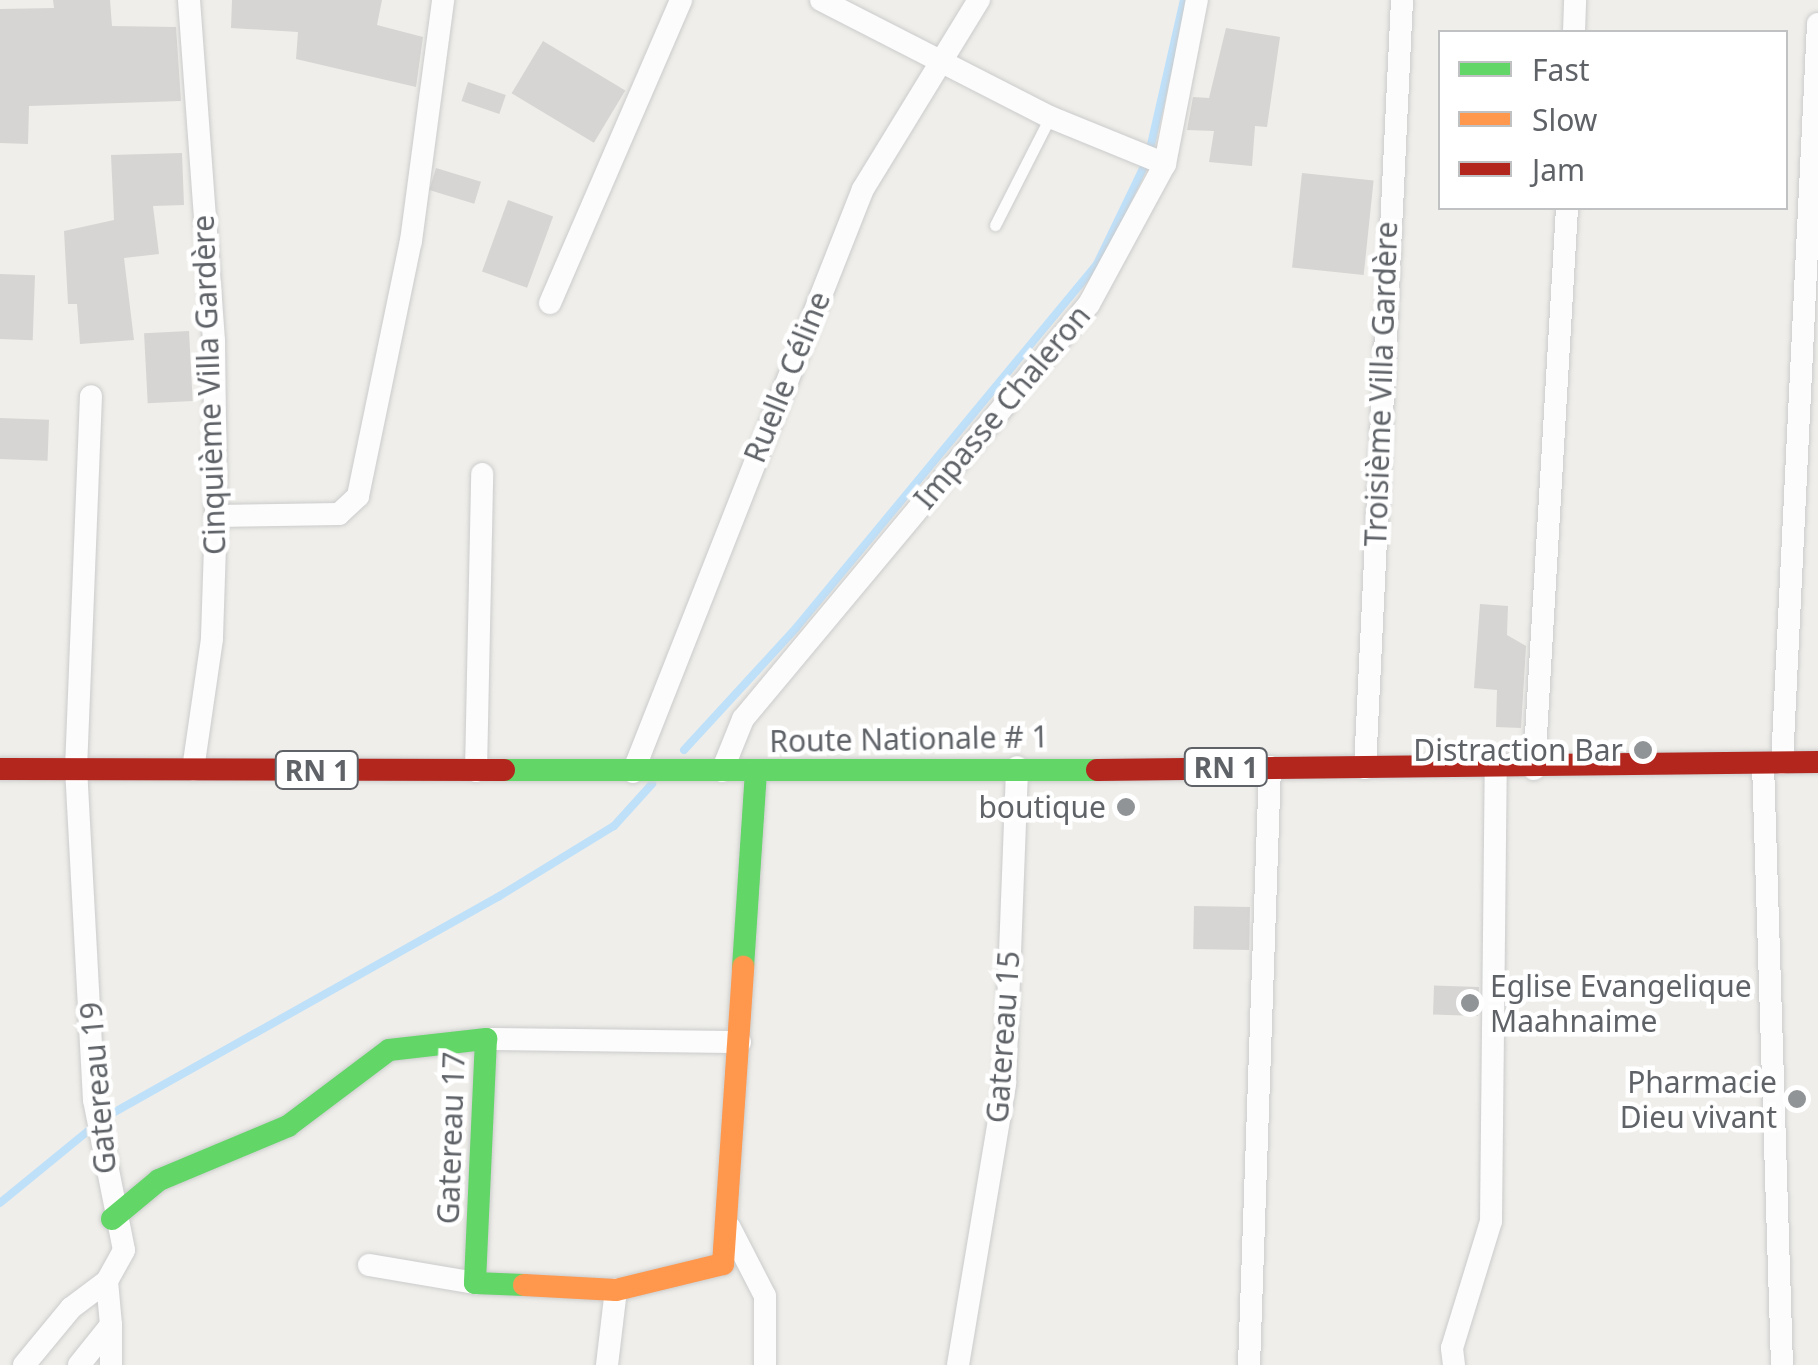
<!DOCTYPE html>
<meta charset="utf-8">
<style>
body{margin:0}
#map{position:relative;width:1818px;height:1365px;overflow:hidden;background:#efeeea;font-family:"Noto Sans",sans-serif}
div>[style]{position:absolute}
.stream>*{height:8px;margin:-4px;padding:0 4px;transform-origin:4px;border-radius:4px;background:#bfe0f9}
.building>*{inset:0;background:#d6d5d3;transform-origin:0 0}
.roads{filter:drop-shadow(0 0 2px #cbcccc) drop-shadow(0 0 2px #cbcccc)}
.lane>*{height:11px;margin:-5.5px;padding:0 5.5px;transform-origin:5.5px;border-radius:5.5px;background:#fdfcfc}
.street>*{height:22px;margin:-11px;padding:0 11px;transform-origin:11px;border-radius:11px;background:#fdfcfc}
.fast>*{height:22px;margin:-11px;padding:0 11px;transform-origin:11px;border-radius:11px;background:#63d668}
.slow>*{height:22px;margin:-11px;padding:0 11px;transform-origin:11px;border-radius:11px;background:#ff974d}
.jam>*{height:22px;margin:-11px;padding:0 11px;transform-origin:11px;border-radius:11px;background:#b3261e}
.dots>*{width:28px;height:28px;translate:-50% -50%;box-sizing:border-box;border:5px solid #fff;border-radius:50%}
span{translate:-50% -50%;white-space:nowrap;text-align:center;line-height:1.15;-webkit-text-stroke:9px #fff;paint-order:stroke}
.shield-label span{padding:2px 8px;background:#fff;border:2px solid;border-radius:8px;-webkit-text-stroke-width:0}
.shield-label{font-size:28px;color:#5f6368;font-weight:700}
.street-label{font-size:30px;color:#5f6368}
.poi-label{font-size:30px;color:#5f6368}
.right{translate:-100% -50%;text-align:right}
.left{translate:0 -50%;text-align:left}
.legend{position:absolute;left:1438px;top:30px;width:350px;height:180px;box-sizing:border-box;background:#fff;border:2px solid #bfc1c3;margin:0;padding:12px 18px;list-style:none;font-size:30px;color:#5f6368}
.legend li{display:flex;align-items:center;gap:20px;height:50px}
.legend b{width:50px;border:2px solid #bfc1c3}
</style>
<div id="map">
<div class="stream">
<div style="left:684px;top:750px;width:166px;rotate:-47.4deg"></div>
<div style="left:796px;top:628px;width:472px;rotate:-50.4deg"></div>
<div style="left:1097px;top:264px;width:118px;rotate:-64.3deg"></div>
<div style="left:1148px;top:158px;width:162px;rotate:-77.2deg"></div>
<div style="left:104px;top:1118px;width:452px;rotate:-29.3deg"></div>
<div style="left:498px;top:897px;width:136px;rotate:-31.5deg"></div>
<div style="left:614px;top:826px;width:57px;rotate:-47.9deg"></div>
<div style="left:0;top:1203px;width:120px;rotate:-39.3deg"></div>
</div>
<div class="building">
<div style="clip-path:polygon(53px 0,110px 0,112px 26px,176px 27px,181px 101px,29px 106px,28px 144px,0 143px,0 9px,54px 8px)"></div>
<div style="clip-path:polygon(232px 0,382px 0,377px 25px,423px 37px,416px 87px,296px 59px,298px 32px,231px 28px)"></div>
<div style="clip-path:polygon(1226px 28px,1280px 37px,1267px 127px,1255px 126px,1252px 166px,1209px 162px,1214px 131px,1187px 130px,1193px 97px,1209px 98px)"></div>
<div style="left:543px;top:41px;width:96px;height:61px;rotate:31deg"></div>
<div style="left:468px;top:82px;width:40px;height:20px;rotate:19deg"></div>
<div style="clip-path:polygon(182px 153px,184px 205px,153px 206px,159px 254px,124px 258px,134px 340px,80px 344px,77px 304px,68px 304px,64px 231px,114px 220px,111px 155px)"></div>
<div style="left:436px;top:168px;width:47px;height:23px;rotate:17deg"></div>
<div style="left:1302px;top:173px;width:72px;height:95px;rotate:6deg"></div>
<div style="left:508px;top:200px;width:48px;height:76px;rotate:20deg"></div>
<div style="left:0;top:274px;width:35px;height:65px;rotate:2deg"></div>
<div style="left:189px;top:331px;width:70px;height:45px;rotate:87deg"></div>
<div style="left:0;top:418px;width:49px;height:41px;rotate:2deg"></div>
<div style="clip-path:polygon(1480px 604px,1508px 606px,1507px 635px,1526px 646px,1521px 728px,1496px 727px,1497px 690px,1474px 688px)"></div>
<div style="left:1194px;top:906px;width:56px;height:43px;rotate:1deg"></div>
<div style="left:1479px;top:987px;width:29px;height:45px;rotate:92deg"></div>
</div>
<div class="roads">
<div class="lane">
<div style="left:995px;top:225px;width:121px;rotate:-63deg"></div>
</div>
<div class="street">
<div style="left:189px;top:0;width:342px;rotate:85.8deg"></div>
<div style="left:214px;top:341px;width:175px;rotate:89.3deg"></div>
<div style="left:216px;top:516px;width:123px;rotate:91.9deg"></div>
<div style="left:212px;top:639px;width:132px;rotate:98.3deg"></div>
<div style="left:821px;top:0;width:257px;rotate:27.1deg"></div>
<div style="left:1050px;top:117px;width:124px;rotate:22.2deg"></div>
<div style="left:1574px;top:32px;width:32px;rotate:-88deg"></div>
<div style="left:550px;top:303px;width:330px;rotate:-66.6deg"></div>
<div style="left:216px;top:516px;width:123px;rotate:-0.9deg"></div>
<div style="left:339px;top:514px;width:26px;rotate:-43deg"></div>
<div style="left:358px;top:496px;width:260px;rotate:-78.3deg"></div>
<div style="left:411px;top:241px;width:243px;rotate:-82.4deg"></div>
<div style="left:1782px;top:763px;width:740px;rotate:-87.21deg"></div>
<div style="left:1763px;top:764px;width:601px;rotate:88.19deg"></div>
<div style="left:1365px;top:768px;width:769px;rotate:-87.24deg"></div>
<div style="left:1534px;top:769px;width:562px;rotate:-86.63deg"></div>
<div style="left:476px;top:771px;width:297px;rotate:-88.8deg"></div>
<div style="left:722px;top:771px;width:56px;rotate:-68deg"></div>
<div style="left:743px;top:719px;width:540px;rotate:-50.18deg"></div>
<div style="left:1089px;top:304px;width:159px;rotate:-61.5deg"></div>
<div style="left:1165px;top:164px;width:167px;rotate:-79deg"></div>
<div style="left:633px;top:772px;width:627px;rotate:-68.47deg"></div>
<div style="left:863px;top:189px;width:222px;rotate:-58.5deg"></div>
<div style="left:486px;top:1039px;width:254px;rotate:0.7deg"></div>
<div style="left:730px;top:1228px;width:76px;rotate:62.8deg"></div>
<div style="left:765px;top:1296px;width:69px;rotate:90deg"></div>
<div style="left:369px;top:1265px;width:108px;rotate:9.6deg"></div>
<div style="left:111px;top:1325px;width:40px;rotate:90deg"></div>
<div style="left:24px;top:1365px;width:74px;rotate:-50.5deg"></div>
<div style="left:71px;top:1308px;width:45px;rotate:-36.9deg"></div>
<div style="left:107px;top:1281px;width:35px;rotate:-61deg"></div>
<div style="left:124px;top:1250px;width:153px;rotate:-101.3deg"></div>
<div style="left:94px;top:1100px;width:331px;rotate:-93.1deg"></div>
<div style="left:76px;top:769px;width:373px;rotate:-87.7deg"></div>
<div style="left:79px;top:1365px;width:51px;rotate:-51.3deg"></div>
<div style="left:111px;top:1325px;width:44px;rotate:-95.2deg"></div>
<div style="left:607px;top:1365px;width:76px;rotate:-83.2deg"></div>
<div style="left:958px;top:1365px;width:286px;rotate:-80.5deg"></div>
<div style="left:1005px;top:1083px;width:316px;rotate:-87.8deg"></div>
<div style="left:1249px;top:1365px;width:598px;rotate:-87.99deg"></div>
<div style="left:1454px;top:1365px;width:17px;rotate:-97deg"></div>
<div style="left:1452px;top:1348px;width:133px;rotate:-72.9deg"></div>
<div style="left:1491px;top:1221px;width:450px;rotate:-89.4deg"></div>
</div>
<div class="fast">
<div style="left:504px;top:770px;width:593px"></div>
<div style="left:743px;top:967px;width:197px;rotate:-86.2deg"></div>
<div style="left:112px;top:1219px;width:61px;rotate:-39.7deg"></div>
<div style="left:159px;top:1180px;width:140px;rotate:-22.7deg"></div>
<div style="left:288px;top:1126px;width:126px;rotate:-37deg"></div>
<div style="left:389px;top:1050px;width:98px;rotate:-6.5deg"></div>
<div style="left:486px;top:1039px;width:244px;rotate:92.6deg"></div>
<div style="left:475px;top:1283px;width:49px;rotate:2.3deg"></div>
</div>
<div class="slow">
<div style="left:524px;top:1285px;width:92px;rotate:3.1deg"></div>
<div style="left:616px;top:1290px;width:110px;rotate:-13.7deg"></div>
<div style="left:723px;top:1264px;width:298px;rotate:-86.1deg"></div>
</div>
<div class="jam">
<div style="left:0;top:769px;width:504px;rotate:0.11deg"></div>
<div style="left:1097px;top:770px;width:721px;rotate:-0.64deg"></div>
</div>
</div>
<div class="dots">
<div style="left:1643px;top:750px;background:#919496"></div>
<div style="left:1126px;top:807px;background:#919496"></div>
<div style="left:1470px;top:1003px;background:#919496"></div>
<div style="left:1797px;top:1099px;background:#919496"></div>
</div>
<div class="shield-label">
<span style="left:1226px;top:767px">RN 1</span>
<span style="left:317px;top:770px">RN 1</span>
</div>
<div class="street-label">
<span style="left:787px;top:377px;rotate:-68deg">Ruelle Céline</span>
<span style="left:1381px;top:384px;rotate:-88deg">Troisième Villa Gardère</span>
<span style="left:209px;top:385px;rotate:-92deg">Cinquième Villa Gardère</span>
<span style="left:1002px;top:407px;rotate:-50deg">Impasse Chaleron</span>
<span style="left:909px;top:739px;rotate:-1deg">Route Nationale # 1</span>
<span style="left:1003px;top:1037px;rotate:-86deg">Gatereau 15</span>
<span style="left:98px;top:1088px;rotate:-95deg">Gatereau 19</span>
<span style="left:451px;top:1138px;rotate:-88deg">Gatereau 17</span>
</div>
<div class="poi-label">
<span class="right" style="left:1623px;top:750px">Distraction Bar</span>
<span class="right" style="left:1106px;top:807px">boutique</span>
<span class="left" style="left:1490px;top:1003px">Eglise Evangelique<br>Maahnaime</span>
<span class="right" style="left:1777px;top:1099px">Pharmacie<br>Dieu vivant</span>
</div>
<ul class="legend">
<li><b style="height:12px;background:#63d668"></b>Fast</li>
<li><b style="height:12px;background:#ff974d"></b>Slow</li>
<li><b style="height:12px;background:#b3261e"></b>Jam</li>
</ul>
</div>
